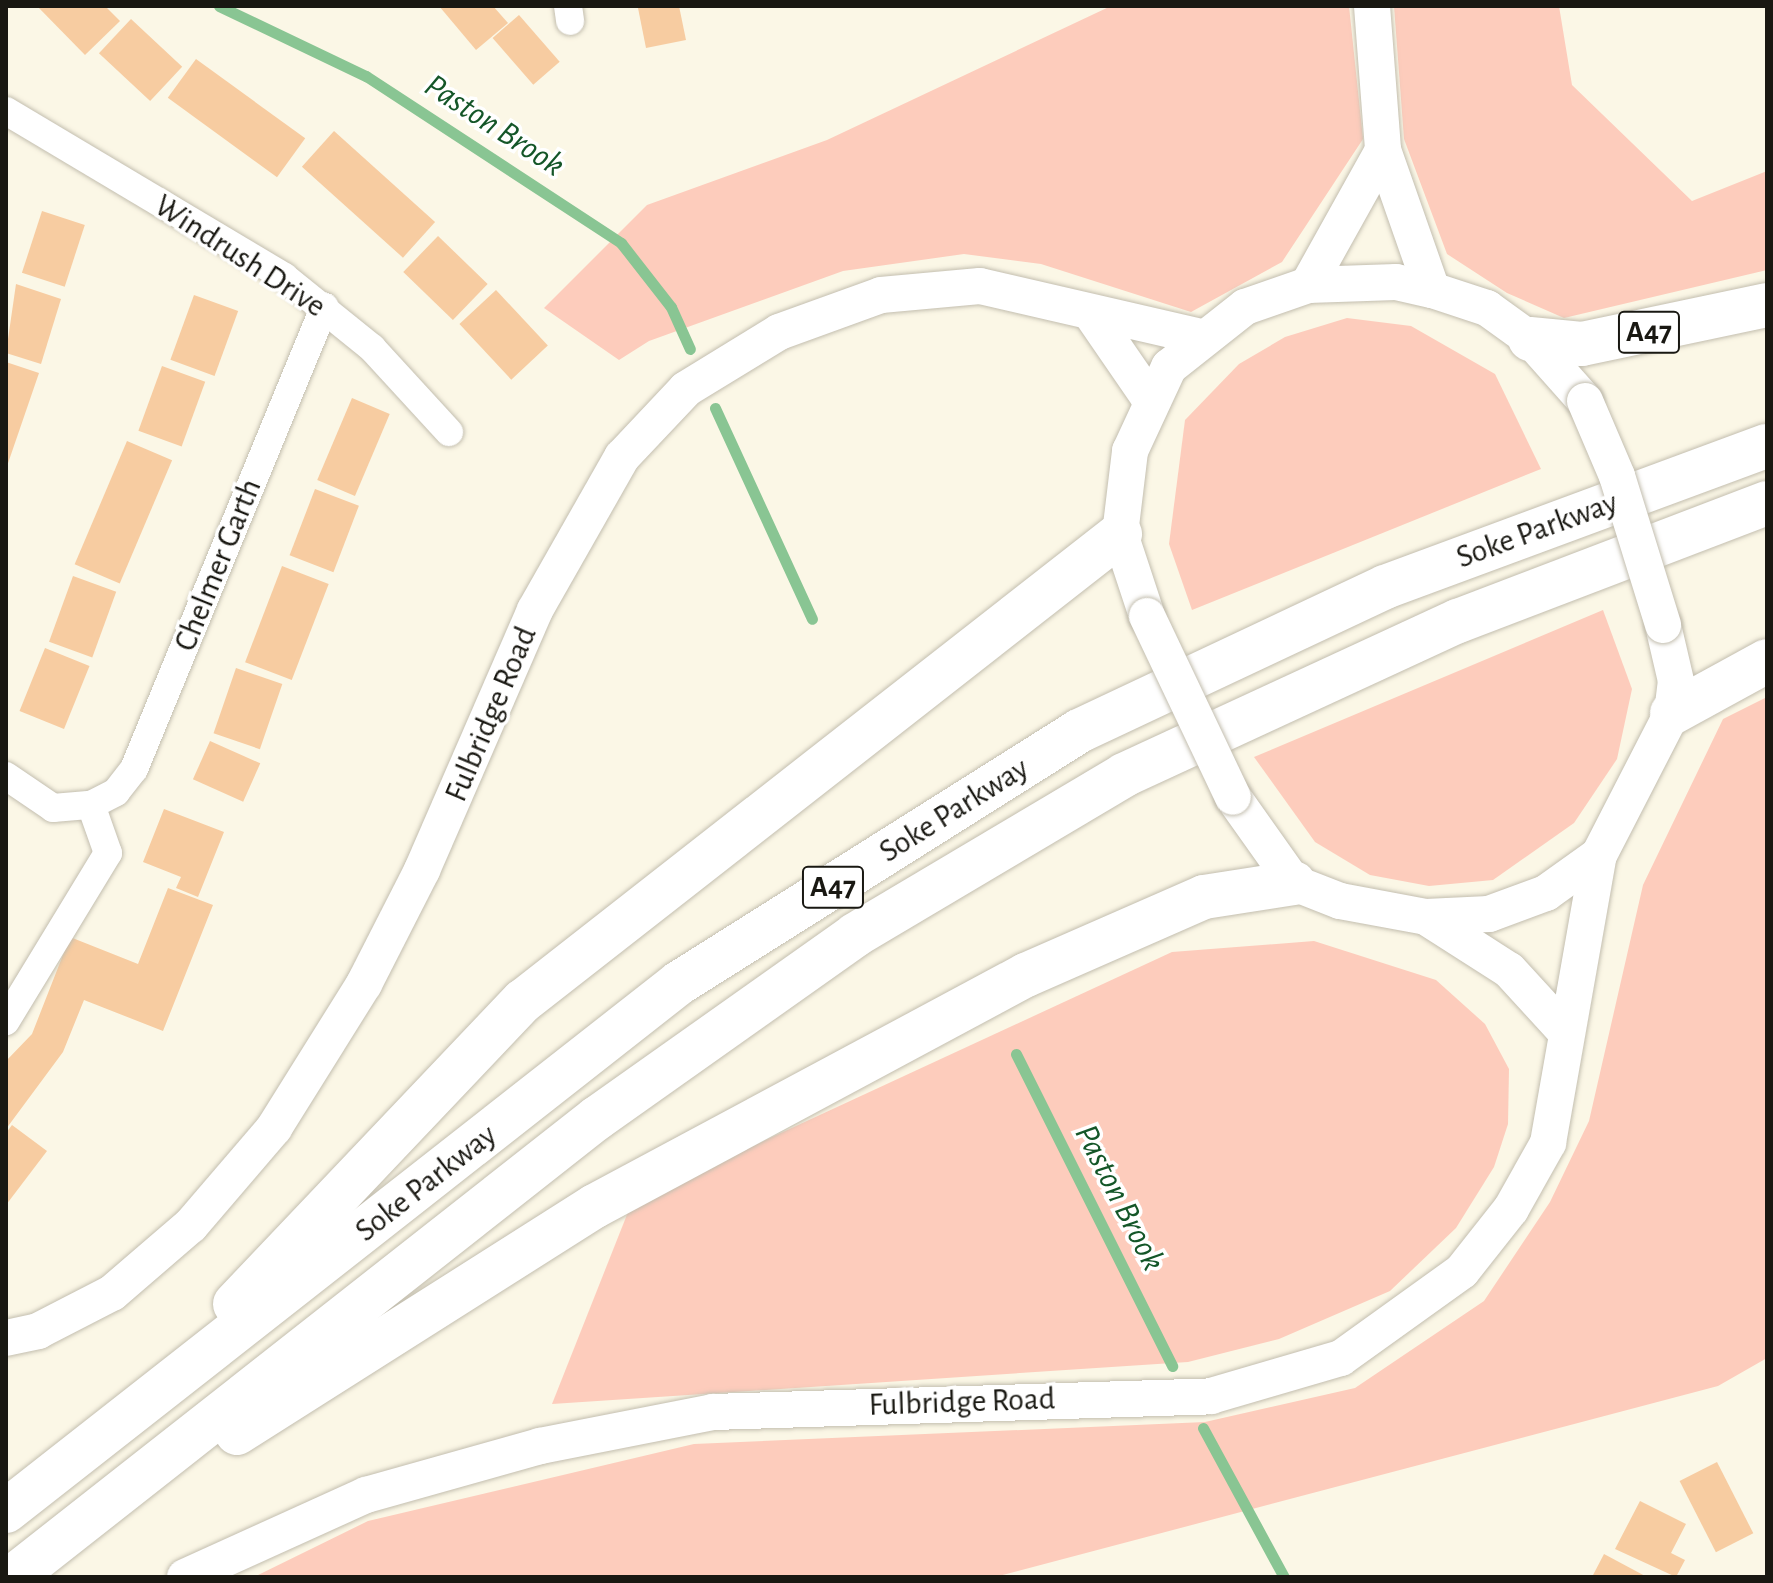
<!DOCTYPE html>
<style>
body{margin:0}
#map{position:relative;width:1773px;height:1583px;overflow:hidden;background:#fbf7e6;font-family:"Alegreya Sans",sans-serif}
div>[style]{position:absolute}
.green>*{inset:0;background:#fdccbc}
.stream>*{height:11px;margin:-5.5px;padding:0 5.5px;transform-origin:5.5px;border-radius:5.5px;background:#89c593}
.building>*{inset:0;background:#f7cca1;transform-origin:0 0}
.roads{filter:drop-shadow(0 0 2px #c3beaf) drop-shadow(0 0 2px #c3beaf)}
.minor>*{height:28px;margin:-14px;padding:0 14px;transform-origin:14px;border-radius:14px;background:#fff}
.tertiary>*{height:36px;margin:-18px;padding:0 18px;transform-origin:18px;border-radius:18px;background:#fff}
.trunk>*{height:44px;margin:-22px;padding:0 22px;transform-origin:22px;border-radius:22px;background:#fff}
.bridges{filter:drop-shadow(0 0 2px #c3beaf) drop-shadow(0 0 2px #c3beaf)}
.tertiary-bridge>*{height:36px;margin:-18px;padding:0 18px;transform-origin:18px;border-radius:18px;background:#fff}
span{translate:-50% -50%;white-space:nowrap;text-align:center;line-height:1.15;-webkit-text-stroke:7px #fff;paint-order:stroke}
.shield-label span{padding:2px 6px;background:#fff;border:2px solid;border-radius:6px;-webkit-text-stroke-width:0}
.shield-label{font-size:30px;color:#191812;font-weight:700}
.street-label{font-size:32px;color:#191812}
.water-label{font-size:34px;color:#145628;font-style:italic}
.frame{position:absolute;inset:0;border:8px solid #191812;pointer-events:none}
</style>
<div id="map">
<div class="green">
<div style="clip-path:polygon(1111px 6px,1349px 6px,1363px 139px,1282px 262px,1191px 312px,1041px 264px,964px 254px,843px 271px,649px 341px,619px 360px,544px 308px,647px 205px,827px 140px)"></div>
<div style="clip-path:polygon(1394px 6px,1559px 6px,1572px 85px,1692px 201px,1767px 171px,1767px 270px,1564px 318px,1507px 293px,1447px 254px,1404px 139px)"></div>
<div style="clip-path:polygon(1347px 318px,1411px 326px,1495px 374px,1541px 469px,1192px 610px,1169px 544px,1185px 420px,1239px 364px,1285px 337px)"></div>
<div style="clip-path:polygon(1603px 610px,1632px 689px,1617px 759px,1574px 823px,1493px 880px,1429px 886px,1370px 875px,1315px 842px,1254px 757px)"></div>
<div style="clip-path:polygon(1767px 697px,1767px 1358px,1718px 1386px,995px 1577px,254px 1577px,368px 1521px,694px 1444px,1205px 1422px,1355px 1388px,1484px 1301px,1550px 1202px,1589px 1121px,1643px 885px,1723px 719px)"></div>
<div style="clip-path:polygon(1314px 941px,1436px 980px,1485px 1024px,1509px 1069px,1508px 1124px,1494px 1167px,1456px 1228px,1390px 1291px,1279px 1339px,1188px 1362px,552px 1404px,632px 1202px,1172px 952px)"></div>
</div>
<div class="stream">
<div style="left:219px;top:6px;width:163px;rotate:25.5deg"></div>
<div style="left:366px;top:76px;width:305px;rotate:33.2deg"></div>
<div style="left:621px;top:243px;width:81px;rotate:52deg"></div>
<div style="left:671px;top:307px;width:46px;rotate:65.7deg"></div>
<div style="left:715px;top:408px;width:232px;rotate:65.3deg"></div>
<div style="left:1016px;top:1054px;width:349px;rotate:63.4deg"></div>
<div style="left:1203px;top:1428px;width:170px;rotate:61.5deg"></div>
</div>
<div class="building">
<div style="clip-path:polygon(37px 6px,105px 6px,120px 21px,85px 55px)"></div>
<div style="clip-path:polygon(439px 6px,493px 6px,508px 23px,476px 50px)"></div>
<div style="clip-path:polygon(650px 6px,679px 6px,686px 40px,646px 48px,638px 8px)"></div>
<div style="left:519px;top:15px;width:62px;height:35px;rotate:49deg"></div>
<div style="left:131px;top:19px;width:70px;height:47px;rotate:43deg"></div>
<div style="left:196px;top:59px;width:135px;height:48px;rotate:36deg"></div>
<div style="left:334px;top:131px;width:136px;height:48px;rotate:42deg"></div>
<div style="left:42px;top:211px;width:45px;height:65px;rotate:18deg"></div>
<div style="left:438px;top:236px;width:69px;height:50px;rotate:44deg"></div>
<div style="clip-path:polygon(16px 284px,61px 299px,41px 364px,6px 353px)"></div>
<div style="left:496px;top:290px;width:76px;height:50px;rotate:47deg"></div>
<div style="left:194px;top:295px;width:47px;height:69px;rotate:20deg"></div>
<div style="clip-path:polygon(6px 362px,39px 373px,6px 469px)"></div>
<div style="left:162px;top:366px;width:46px;height:69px;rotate:20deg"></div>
<div style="left:352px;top:398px;width:41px;height:89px;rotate:23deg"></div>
<div style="left:127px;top:441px;width:49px;height:134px;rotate:23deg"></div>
<div style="left:315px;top:489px;width:47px;height:71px;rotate:21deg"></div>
<div style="left:282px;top:566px;width:50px;height:103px;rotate:21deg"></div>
<div style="left:73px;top:576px;width:46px;height:70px;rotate:20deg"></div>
<div style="left:45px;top:648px;width:48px;height:68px;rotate:22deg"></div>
<div style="left:236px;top:668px;width:49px;height:69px;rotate:19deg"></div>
<div style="left:210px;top:741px;width:55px;height:42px;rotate:24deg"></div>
<div style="clip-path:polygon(164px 809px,224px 832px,198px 897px,176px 888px,181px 877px,143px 862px)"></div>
<div style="clip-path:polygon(168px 888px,213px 905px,163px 1031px,84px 1000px,63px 1052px,6px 1129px,6px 1061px,32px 1034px,70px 937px,138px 964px)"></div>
<div style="clip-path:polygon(12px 1125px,47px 1151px,6px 1205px,6px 1133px)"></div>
<div style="left:1717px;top:1462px;width:80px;height:42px;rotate:63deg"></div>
<div style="clip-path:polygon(1640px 1501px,1686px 1524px,1671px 1553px,1685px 1560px,1676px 1577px,1615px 1549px)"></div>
<div style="clip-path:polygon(1604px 1554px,1647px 1577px,1592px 1577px)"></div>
</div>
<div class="roads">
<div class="minor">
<div style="left:568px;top:6px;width:15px;rotate:82deg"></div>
<div style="left:6px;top:111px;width:324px;rotate:30.8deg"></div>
<div style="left:284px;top:277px;width:113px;rotate:38.9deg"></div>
<div style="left:372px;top:348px;width:114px;rotate:47.5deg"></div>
<div style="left:6px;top:776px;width:57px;rotate:34.2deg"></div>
<div style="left:53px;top:808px;width:38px;rotate:-5deg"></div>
<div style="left:91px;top:805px;width:51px;rotate:70.5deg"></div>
<div style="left:108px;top:853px;width:197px;rotate:121.3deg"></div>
<div style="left:91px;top:805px;width:28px;rotate:-27deg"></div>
<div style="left:116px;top:792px;width:29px;rotate:-52deg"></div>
<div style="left:134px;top:769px;width:500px;rotate:-67.6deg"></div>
</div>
<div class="tertiary">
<div style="left:1372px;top:6px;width:144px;rotate:85.6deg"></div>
<div style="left:1383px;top:150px;width:148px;rotate:70.7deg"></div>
<div style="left:1308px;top:285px;width:154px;rotate:-60.9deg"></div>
<div style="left:1092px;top:315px;width:101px;rotate:55.5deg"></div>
<div style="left:1147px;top:616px;width:86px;rotate:-108.2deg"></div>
<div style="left:1120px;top:534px;width:84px;rotate:-83.1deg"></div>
<div style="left:1130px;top:451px;width:93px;rotate:-65.1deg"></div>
<div style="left:1169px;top:367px;width:97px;rotate:-38.3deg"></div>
<div style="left:1245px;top:307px;width:67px;rotate:-19.2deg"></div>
<div style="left:1308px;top:285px;width:88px;rotate:-2deg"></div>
<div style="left:1396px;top:282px;width:37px;rotate:13deg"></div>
<div style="left:1432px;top:290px;width:58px;rotate:18.1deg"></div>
<div style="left:1487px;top:308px;width:53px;rotate:35.8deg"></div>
<div style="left:1530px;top:339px;width:83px;rotate:48.4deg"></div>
<div style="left:1233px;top:797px;width:105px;rotate:54.7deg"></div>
<div style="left:1294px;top:883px;width:49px;rotate:21.4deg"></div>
<div style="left:1340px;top:901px;width:87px;rotate:10.5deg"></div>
<div style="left:1426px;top:917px;width:63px;rotate:-2.7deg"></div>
<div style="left:1489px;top:914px;width:61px;rotate:-20.2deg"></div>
<div style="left:1546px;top:893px;width:65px;rotate:-35.6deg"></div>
<div style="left:1599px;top:855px;width:160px;rotate:-62.8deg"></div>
<div style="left:1672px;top:713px;width:32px;rotate:-83deg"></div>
<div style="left:1676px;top:681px;width:57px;rotate:-103.1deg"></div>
<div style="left:1426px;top:917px;width:98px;rotate:32.6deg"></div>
<div style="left:1509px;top:970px;width:80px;rotate:47.5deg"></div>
<div style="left:6px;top:1338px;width:33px;rotate:-12deg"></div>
<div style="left:38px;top:1331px;width:83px;rotate:-27.2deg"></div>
<div style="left:112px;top:1293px;width:104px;rotate:-40.7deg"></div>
<div style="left:191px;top:1225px;width:128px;rotate:-49.4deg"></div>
<div style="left:274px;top:1128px;width:170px;rotate:-58deg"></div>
<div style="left:364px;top:984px;width:128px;rotate:-63deg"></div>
<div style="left:422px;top:870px;width:283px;rotate:-66.5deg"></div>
<div style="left:535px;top:610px;width:176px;rotate:-60.4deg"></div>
<div style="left:622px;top:457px;width:93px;rotate:-46.7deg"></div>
<div style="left:686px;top:389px;width:109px;rotate:-31.5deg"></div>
<div style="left:779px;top:332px;width:109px;rotate:-19.9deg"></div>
<div style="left:881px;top:295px;width:99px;rotate:-5.2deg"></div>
<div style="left:980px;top:286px;width:227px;rotate:13deg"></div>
<div style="left:185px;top:1577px;width:199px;rotate:-24.4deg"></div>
<div style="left:366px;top:1495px;width:181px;rotate:-15.7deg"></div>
<div style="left:540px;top:1446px;width:176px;rotate:-11.1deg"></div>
<div style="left:713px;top:1412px;width:498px;rotate:-1.8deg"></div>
<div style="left:1211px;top:1396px;width:135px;rotate:-16.3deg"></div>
<div style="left:1341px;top:1358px;width:149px;rotate:-35.7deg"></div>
<div style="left:1462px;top:1271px;width:79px;rotate:-51.7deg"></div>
<div style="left:1511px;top:1209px;width:76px;rotate:-60.7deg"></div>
<div style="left:1548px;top:1143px;width:292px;rotate:-80deg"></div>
</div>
<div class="trunk">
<div style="left:1530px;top:339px;width:52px;rotate:5.5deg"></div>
<div style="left:1582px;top:344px;width:189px;rotate:-11.9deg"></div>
<div style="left:1672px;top:713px;width:108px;rotate:-28.7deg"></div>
<div style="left:235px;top:1304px;width:418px;rotate:-46.5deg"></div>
<div style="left:523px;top:1001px;width:758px;rotate:-38.03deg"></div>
<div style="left:237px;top:1433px;width:424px;rotate:-32.4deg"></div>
<div style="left:595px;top:1206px;width:489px;rotate:-28.2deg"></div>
<div style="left:1026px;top:975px;width:194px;rotate:-23.7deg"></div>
<div style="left:1204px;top:897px;width:91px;rotate:-8.8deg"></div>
<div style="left:6px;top:1511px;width:855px;rotate:-38.12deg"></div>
<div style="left:679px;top:983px;width:473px;rotate:-32.2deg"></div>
<div style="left:1079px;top:731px;width:338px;rotate:-25.2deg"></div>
<div style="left:1385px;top:587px;width:407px;rotate:-20.3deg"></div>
<div style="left:13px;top:1577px;width:743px;rotate:-38.17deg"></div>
<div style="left:597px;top:1118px;width:316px;rotate:-35.3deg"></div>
<div style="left:855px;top:935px;width:313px;rotate:-30.7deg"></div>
<div style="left:1124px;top:775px;width:368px;rotate:-24.8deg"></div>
<div style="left:1458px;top:621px;width:331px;rotate:-20.9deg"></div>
</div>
</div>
<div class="bridges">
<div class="tertiary-bridge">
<div style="left:1585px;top:401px;width:82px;rotate:66.9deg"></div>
<div style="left:1617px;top:476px;width:156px;rotate:72.8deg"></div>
<div style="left:1147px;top:616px;width:200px;rotate:64.6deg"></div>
</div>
</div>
<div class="shield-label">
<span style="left:1649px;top:332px">A47</span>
<span style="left:833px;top:887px">A47</span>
</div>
<div class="street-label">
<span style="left:240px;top:256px;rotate:33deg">Windrush Drive</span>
<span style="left:1537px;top:530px;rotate:-20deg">Soke Parkway</span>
<span style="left:218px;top:565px;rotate:-68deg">Chelmer Garth</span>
<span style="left:491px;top:714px;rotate:-67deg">Fulbridge Road</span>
<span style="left:954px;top:810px;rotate:-32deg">Soke Parkway</span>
<span style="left:426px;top:1183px;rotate:-38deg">Soke Parkway</span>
<span style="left:962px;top:1402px;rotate:-2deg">Fulbridge Road</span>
</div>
<div class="water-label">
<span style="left:494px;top:126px;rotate:33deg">Paston Brook</span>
<span style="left:1119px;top:1198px;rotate:63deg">Paston Brook</span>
</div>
<div class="frame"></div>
</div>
